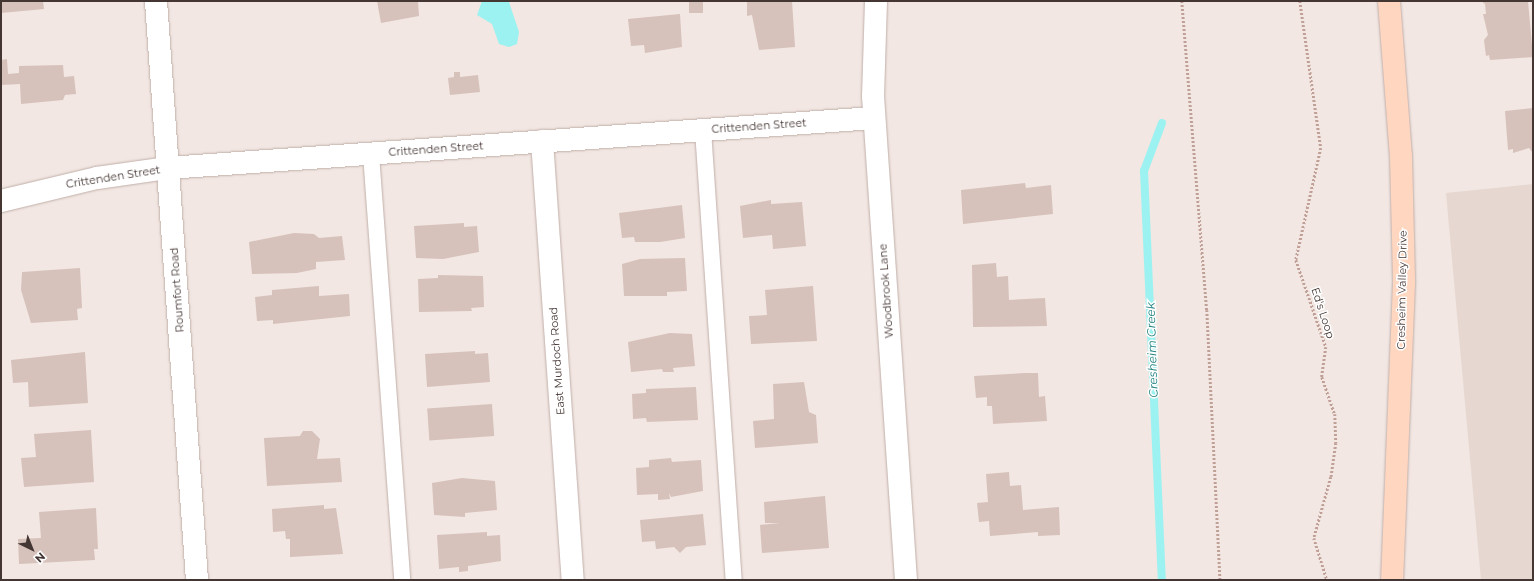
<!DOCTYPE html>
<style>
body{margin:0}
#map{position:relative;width:1534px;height:581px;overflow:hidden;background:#f2e7e3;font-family:Montserrat,sans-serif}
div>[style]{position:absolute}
.residential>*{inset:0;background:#e6d7d1}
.water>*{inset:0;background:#9cf2f1}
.stream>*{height:8px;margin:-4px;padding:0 4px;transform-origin:4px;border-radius:4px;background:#9cf2f1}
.building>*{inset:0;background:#d7c1bb;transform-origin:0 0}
.path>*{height:2.5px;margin-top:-1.25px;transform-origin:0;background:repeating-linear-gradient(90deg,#c0a096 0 2px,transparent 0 4px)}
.roads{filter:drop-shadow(0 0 1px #c1afa9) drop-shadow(0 0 1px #c1afa9)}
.service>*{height:16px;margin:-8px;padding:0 8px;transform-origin:8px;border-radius:8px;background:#fff}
.minor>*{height:22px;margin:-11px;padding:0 11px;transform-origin:11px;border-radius:11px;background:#fff}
.secondary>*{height:22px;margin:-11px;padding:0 11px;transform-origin:11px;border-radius:11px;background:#ffd6c0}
span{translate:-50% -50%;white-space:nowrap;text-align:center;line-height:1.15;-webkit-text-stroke:3px #fff;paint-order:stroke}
.street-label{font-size:11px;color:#443633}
.water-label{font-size:12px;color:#228282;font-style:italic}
.frame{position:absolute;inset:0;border:2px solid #443633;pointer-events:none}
.north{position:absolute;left:12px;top:529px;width:40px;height:40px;-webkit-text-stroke:3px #fff;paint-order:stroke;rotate:137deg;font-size:11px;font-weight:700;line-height:16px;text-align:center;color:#443633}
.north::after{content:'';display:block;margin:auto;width:14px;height:18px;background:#443633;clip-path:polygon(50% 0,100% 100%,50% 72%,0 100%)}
</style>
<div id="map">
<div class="residential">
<div style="clip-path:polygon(1533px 184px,1533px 580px,1481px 580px,1446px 193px)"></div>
</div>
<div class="water">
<div style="clip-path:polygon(482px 1px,509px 2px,519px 32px,517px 44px,509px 47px,499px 44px,492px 24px,477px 15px)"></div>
</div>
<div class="stream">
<div style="left:1162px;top:123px;width:51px;rotate:110.6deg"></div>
<div style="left:1144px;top:171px;width:409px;rotate:87.5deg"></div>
</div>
<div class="building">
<div style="clip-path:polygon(1px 1px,43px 1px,44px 9px,1px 13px)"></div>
<div style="clip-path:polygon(377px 1px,418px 1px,419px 16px,381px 23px)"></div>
<div style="left:689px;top:1px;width:14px;height:12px"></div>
<div style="clip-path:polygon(747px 1px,792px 1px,795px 47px,759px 50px,752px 15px,747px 16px)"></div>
<div style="clip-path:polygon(1481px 1px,1528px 1px,1533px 57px,1490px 60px,1489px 55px,1486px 56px,1484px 40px,1488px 35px,1483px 14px,1486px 14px,1485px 4px)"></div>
<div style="clip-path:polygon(680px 14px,682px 47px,645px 53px,644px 45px,631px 46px,628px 19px)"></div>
<div style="clip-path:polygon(7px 59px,8px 74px,19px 73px,19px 66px,63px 65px,64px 77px,74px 76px,76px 94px,65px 95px,63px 100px,21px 104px,20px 84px,1px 85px,1px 60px)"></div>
<div style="clip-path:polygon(454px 72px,460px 72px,460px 77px,478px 75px,480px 92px,450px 95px,448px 78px,454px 77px)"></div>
<div style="clip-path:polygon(1533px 108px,1533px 153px,1529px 148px,1513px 153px,1513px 149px,1508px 150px,1505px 111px)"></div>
<div style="clip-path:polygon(1025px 183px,1026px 188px,1051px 185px,1053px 214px,963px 224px,961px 190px)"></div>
<div style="clip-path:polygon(771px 200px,771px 204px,802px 202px,806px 246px,773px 249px,772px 235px,743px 238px,740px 206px)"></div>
<div style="clip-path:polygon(682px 205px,685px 238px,660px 242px,635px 242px,634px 237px,622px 238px,619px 213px)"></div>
<div style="clip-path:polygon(464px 223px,464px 227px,477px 226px,479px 252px,443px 259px,416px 258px,414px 226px)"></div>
<div style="clip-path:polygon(294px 233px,314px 234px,319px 238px,342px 236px,345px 260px,316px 262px,316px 269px,297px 273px,252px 274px,249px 242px)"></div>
<div style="clip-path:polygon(685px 258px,687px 291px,667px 292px,667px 296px,624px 296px,622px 264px,640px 259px)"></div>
<div style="clip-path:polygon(996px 263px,997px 277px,1008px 276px,1009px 300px,1045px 298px,1047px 326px,973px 327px,972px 265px)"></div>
<div style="clip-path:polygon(80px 268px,82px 308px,77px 309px,78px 320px,31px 323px,21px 290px,22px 272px)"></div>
<div style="clip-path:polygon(438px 275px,483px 276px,484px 307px,471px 308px,472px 311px,419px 312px,418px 279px,438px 278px)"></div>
<div style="clip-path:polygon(319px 286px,319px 296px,349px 294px,350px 316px,273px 324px,273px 320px,257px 321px,255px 297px,272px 295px,272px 290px)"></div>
<div style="clip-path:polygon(813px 286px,817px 341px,751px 344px,749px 316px,767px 315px,765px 290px)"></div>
<div style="clip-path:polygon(670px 333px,692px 334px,695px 366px,673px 368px,674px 372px,663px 372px,662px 369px,631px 372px,628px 342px)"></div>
<div style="clip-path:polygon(475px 351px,475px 354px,488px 353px,490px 382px,427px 387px,425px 354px)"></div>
<div style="clip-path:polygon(85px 352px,88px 403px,29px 407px,28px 382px,13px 383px,11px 360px)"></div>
<div style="clip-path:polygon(1025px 373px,1038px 373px,1039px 397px,1045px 396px,1047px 421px,993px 424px,992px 406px,987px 406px,987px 397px,976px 398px,974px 376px)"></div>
<div style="clip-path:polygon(804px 382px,809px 412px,816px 415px,818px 443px,755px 448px,753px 421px,774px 419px,773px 384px)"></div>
<div style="clip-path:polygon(696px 387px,698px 420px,647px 422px,646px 418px,633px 419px,632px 394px,646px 393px,646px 389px)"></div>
<div style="left:492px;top:404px;width:32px;height:65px;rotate:86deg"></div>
<div style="clip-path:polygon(91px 430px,94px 482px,24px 487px,21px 458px,36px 457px,34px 434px)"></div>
<div style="clip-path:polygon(303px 431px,312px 431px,320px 439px,317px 459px,340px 458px,342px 482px,267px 486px,264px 438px,300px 436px)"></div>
<div style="clip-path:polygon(671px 458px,672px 462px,701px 460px,703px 491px,671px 497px,669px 493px,670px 499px,658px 500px,658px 494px,637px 495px,636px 468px,649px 467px,649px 460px)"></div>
<div style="clip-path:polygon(1009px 472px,1010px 486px,1021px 485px,1023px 510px,1059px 507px,1060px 535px,1038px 536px,1038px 532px,990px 536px,989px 521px,979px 522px,977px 503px,988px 502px,986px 474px)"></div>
<div style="clip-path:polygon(462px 478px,495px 481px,497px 510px,465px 513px,465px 517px,434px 515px,432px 483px)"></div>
<div style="clip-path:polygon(825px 496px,829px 548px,762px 553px,760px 525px,780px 523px,765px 523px,764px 502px)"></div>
<div style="clip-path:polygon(324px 505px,324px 509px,336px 508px,343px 554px,290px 557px,290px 539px,286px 539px,285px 531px,273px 532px,272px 509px)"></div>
<div style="clip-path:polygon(96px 508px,98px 549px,94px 549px,95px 560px,19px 564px,18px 539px,41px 538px,39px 512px)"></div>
<div style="clip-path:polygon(703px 514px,706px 545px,686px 547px,680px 553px,674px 547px,656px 549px,655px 541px,642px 542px,640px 520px)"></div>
<div style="clip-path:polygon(487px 532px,487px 536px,500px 535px,501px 561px,468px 566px,468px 571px,459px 572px,459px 567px,439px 569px,437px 535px)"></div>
</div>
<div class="path">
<div style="left:1182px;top:1px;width:310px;rotate:85.4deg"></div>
<div style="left:1207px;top:310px;width:270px;rotate:87.2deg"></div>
<div style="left:1300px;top:1px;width:148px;rotate:81.9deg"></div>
<div style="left:1321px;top:148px;width:115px;rotate:102.6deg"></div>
<div style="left:1296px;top:260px;width:92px;rotate:71deg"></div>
<div style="left:1326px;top:347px;width:30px;rotate:98deg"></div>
<div style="left:1322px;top:377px;width:39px;rotate:71deg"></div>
<div style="left:1335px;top:414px;width:29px;rotate:88deg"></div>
<div style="left:1336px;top:443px;width:34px;rotate:98deg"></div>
<div style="left:1331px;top:477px;width:63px;rotate:105.6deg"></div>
<div style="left:1314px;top:538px;width:44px;rotate:72.8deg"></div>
</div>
<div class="roads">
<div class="service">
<div style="left:703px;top:130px;width:451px;rotate:86.1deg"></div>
<div style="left:371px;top:154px;width:427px;rotate:85.8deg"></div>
</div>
<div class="minor">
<div style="left:156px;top:1px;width:580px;rotate:85.95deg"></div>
<div style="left:876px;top:1px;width:95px;rotate:91.8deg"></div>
<div style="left:873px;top:96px;width:485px;rotate:86.1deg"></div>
<div style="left:542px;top:141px;width:440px;rotate:86deg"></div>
<div style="left:1px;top:201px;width:99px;rotate:-13.5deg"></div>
<div style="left:97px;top:178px;width:72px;rotate:-8deg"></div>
<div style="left:168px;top:168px;width:708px;rotate:-4.05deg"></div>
</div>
<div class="secondary">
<div style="left:1389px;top:1px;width:155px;rotate:85.6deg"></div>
<div style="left:1401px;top:156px;width:127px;rotate:88.6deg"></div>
<div style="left:1404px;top:283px;width:297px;rotate:92.3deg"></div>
</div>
</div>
<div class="street-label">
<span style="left:759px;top:126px;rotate:-4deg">Crittenden Street</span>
<span style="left:436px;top:149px;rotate:-4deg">Crittenden Street</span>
<span style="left:113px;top:177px;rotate:-9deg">Crittenden Street</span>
<span style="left:177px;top:290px;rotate:-94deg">Roumfort Road</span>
<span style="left:1402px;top:290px;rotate:-89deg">Cresheim Valley Drive</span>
<span style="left:886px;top:291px;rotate:-94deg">Woodbrook Lane</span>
<span style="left:1323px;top:313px;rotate:72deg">Ed's Loop</span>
<span style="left:557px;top:361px;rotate:-94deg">East Murdoch Road</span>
</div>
<div class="water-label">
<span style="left:1152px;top:350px;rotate:-92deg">Cresheim Creek</span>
</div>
<div class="frame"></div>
<div class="north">N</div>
</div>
